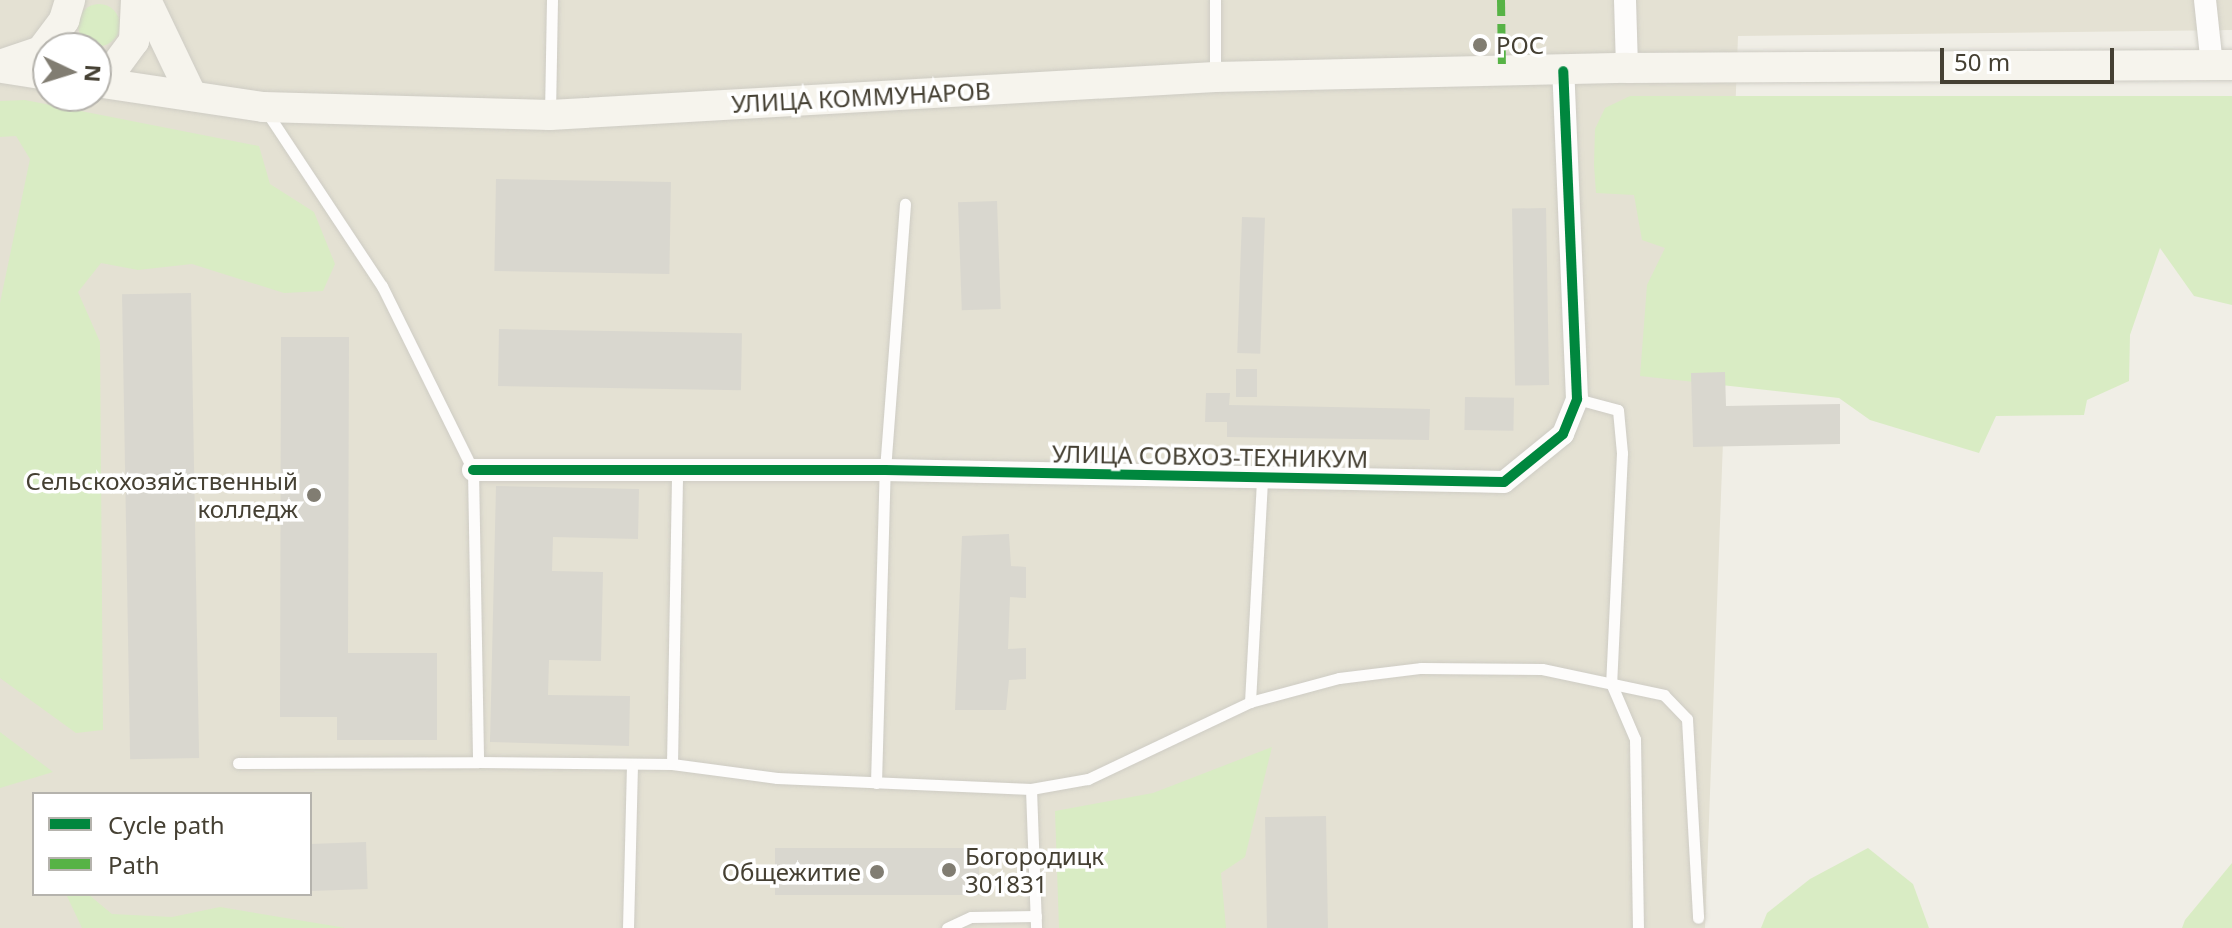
<!DOCTYPE html>
<meta charset="utf-8">
<style>
body{margin:0}
#map{position:relative;width:2232px;height:928px;overflow:hidden;background:#f0eee6;font-family:"Noto Sans",sans-serif}
div>[style]{position:absolute}
.residential>*{inset:0;background:#e4e1d3}
.green>*{inset:0;background:#d9ecc4}
.round{border-radius:50%}
.building>*{inset:0;background:#d9d7cf;transform-origin:0 0}
.roads{filter:drop-shadow(0 0 2px #ceccc4) drop-shadow(0 0 2px #ceccc4)}
.service>*{height:11px;margin:-5.5px;padding:0 5.5px;transform-origin:5.5px;border-radius:5.5px;background:#fdfcfb}
.minor>*{height:22px;margin:-11px;padding:0 11px;transform-origin:11px;border-radius:11px;background:#fdfcfb}
.secondary>*{height:30px;margin:-15px;padding:0 15px;transform-origin:15px;border-radius:15px;background:#f6f4ed}
.quiet>*{height:8px;margin-top:-4px;transform-origin:0;background:repeating-linear-gradient(90deg,#57b346 0 16px,transparent 0 24px)}
.cycleway>*{height:10px;margin:-5px;padding:0 5px;transform-origin:5px;border-radius:5px;background:#00873e}
.dots>*{width:22px;height:22px;translate:-50% -50%;box-sizing:border-box;border:4px solid #fff;border-radius:50%}
span{translate:-50% -50%;white-space:nowrap;text-align:center;line-height:1.15;-webkit-text-stroke:7px #fff;paint-order:stroke}
.poi-label{font-size:24px;color:#454033}
.left{translate:0 -50%;text-align:left}
.right{translate:-100% -50%;text-align:right}
.street-label{font-size:24px;color:#454033}
.legend{position:absolute;left:32px;top:792px;width:280px;height:104px;box-sizing:border-box;background:#fff;border:2px solid #b5b3ad;margin:0;padding:10px 14px;list-style:none;font-size:24px;color:#454033}
.legend li{display:flex;align-items:center;gap:16px;height:40px}
.legend b{width:40px;border:2px solid #b5b3ad}
.north{position:absolute;left:32px;top:32px;width:80px;height:80px;box-sizing:border-box;background:#fff;border:2px solid #b5b3ad;border-radius:50%;rotate:94deg;font-size:22px;font-weight:700;line-height:32px;text-align:center;color:#454033}
.north::after{content:'';display:block;margin:auto;width:28px;height:36px;background:#817d72;clip-path:polygon(50% 0,100% 100%,50% 72%,0 100%)}
.scale{position:absolute;left:1940px;top:48px;width:174px;height:36px;box-sizing:border-box;border:4px solid #454033;border-top:0;padding-left:10px;font-size:24px;line-height:28px;white-space:nowrap;color:#454033;-webkit-text-stroke:6px #fff;paint-order:stroke}
</style>
<div id="map">
<div class="residential">
<div style="clip-path:polygon(evenodd,0 0,2232px 0,2232px 30px,1738px 36px,1705px 928px,0 928px,0 0,48px 48px,96px 48px,96px 96px,48px 96px,48px 48px,0 0,34px 794px,310px 794px,310px 894px,34px 894px,34px 794px)"></div>
</div>
<div class="green">
<div class="round" style="left:78px;top:4px;width:42px;height:42px"></div>
<div style="clip-path:polygon(1630px 96px,2232px 96px,2232px 305px,2194px 296px,2160px 248px,2130px 335px,2129px 381px,2087px 400px,2084px 415px,1996px 416px,1979px 453px,1870px 420px,1839px 398px,1640px 376px,1647px 285px,1665px 248px,1642px 240px,1634px 195px,1596px 193px,1594px 165px,1595px 129px,1605px 108px)"></div>
<div style="clip-path:polygon(25px 100px,259px 146px,270px 184px,314px 212px,335px 264px,323px 291px,284px 293px,192px 264px,138px 270px,101px 263px,78px 292px,100px 342px,103px 730px,76px 733px,0 678px,0 303px,30px 159px,16px 136px,0 137px,0 101px)"></div>
<div style="clip-path:polygon(0 732px,53px 772px,0 788px)"></div>
<div style="clip-path:polygon(1272px 747px,1245px 857px,1221px 873px,1226px 928px,1059px 928px,1055px 811px,1153px 793px)"></div>
<div style="clip-path:polygon(1868px 848px,1913px 884px,1929px 928px,1761px 928px,1767px 913px,1810px 879px)"></div>
<div style="clip-path:polygon(2232px 863px,2232px 928px,2182px 928px,2185px 920px)"></div>
<div style="clip-path:polygon(66px 894px,88px 894px,112px 914px,172px 917px,220px 907px,346px 928px,82px 928px)"></div>
</div>
<div class="building">
<div style="left:496px;top:179px;width:175px;height:92px;rotate:1deg"></div>
<div style="left:997px;top:201px;width:108px;height:39px;rotate:88deg"></div>
<div style="left:1546px;top:208px;width:177px;height:34px;rotate:89deg"></div>
<div style="left:1242px;top:217px;width:23px;height:136px;rotate:2deg"></div>
<div style="left:191px;top:293px;width:465px;height:69px;rotate:89deg"></div>
<div style="left:499px;top:329px;width:243px;height:57px;rotate:1deg"></div>
<div style="clip-path:polygon(281px 337px,349px 337px,348px 653px,437px 653px,437px 740px,337px 740px,337px 717px,280px 717px)"></div>
<div style="left:1236px;top:369px;width:21px;height:28px"></div>
<div style="clip-path:polygon(1725px 372px,1726px 406px,1840px 404px,1840px 444px,1693px 447px,1691px 373px)"></div>
<div style="clip-path:polygon(1206px 393px,1230px 393px,1229px 405px,1430px 409px,1429px 440px,1227px 437px,1227px 422px,1205px 422px)"></div>
<div style="left:1465px;top:397px;width:49px;height:33px;rotate:1deg"></div>
<div style="clip-path:polygon(496px 486px,639px 489px,638px 539px,553px 537px,552px 571px,603px 572px,601px 661px,549px 660px,548px 695px,630px 696px,629px 746px,490px 742px)"></div>
<div style="clip-path:polygon(1009px 534px,1011px 566px,1026px 567px,1026px 598px,1010px 597px,1008px 649px,1026px 648px,1026px 679px,1009px 680px,1006px 710px,955px 710px,962px 536px)"></div>
<div style="left:1326px;top:816px;width:112px;height:61px;rotate:89deg"></div>
<div style="left:366px;top:842px;width:47px;height:56px;rotate:88deg"></div>
<div style="left:775px;top:848px;width:204px;height:47px"></div>
</div>
<div class="roads">
<div class="service">
<div style="left:1215px;top:0;width:75px;rotate:90deg"></div>
<div style="left:266px;top:111px;width:210px;rotate:56.5deg"></div>
<div style="left:382px;top:286px;width:205px;rotate:63.7deg"></div>
<div style="left:473px;top:470px;width:292px;rotate:89deg"></div>
<div style="left:478px;top:762px;width:194px;rotate:0.6deg"></div>
<div style="left:672px;top:764px;width:106px;rotate:7.6deg"></div>
<div style="left:777px;top:778px;width:254px;rotate:2.5deg"></div>
<div style="left:1031px;top:789px;width:139px;rotate:87.9deg"></div>
<div style="left:550px;top:114px;width:114px;rotate:-89deg"></div>
<div style="left:1577px;top:399px;width:42px;rotate:15deg"></div>
<div style="left:1618px;top:410px;width:43px;rotate:84.7deg"></div>
<div style="left:1622px;top:453px;width:230px;rotate:92.7deg"></div>
<div style="left:1611px;top:683px;width:61px;rotate:66.8deg"></div>
<div style="left:1635px;top:739px;width:189px;rotate:89.1deg"></div>
<div style="left:1250px;top:702px;width:92px;rotate:-15.1deg"></div>
<div style="left:1339px;top:678px;width:83px;rotate:-7deg"></div>
<div style="left:1421px;top:668px;width:121px;rotate:0.5deg"></div>
<div style="left:1542px;top:669px;width:125px;rotate:12deg"></div>
<div style="left:1664px;top:695px;width:33px;rotate:46deg"></div>
<div style="left:1687px;top:719px;width:199px;rotate:86.8deg"></div>
<div style="left:238px;top:763px;width:240px;rotate:-0.2deg"></div>
<div style="left:672px;top:764px;width:294px;rotate:-89deg"></div>
<div style="left:876px;top:783px;width:313px;rotate:-88.4deg"></div>
<div style="left:885px;top:470px;width:267px;rotate:-85.7deg"></div>
<div style="left:1031px;top:789px;width:58px;rotate:-10deg"></div>
<div style="left:1088px;top:779px;width:179px;rotate:-25.4deg"></div>
<div style="left:1250px;top:702px;width:225px;rotate:-86.9deg"></div>
<div style="left:628px;top:928px;width:163px;rotate:-88.6deg"></div>
<div style="left:947px;top:928px;width:26px;rotate:-25deg"></div>
<div style="left:971px;top:917px;width:65px;rotate:-0.9deg"></div>
</div>
<div class="minor">
<div style="left:1625px;top:0;width:68px;rotate:88.3deg"></div>
<div style="left:2205px;top:0;width:65px;rotate:83.9deg"></div>
<div style="left:473px;top:470px;width:412px"></div>
<div style="left:885px;top:470px;width:619px;rotate:1.11deg"></div>
<div style="left:1504px;top:482px;width:76px;rotate:-39.1deg"></div>
<div style="left:1563px;top:434px;width:38px;rotate:-68deg"></div>
<div style="left:1577px;top:399px;width:328px;rotate:-92.4deg"></div>
</div>
<div class="secondary">
<div style="left:146px;top:0;width:106px;rotate:64.4deg"></div>
<div style="left:0;top:65px;width:43px;rotate:-18.9deg"></div>
<div style="left:41px;top:51px;width:39px;rotate:-53deg"></div>
<div style="left:64px;top:20px;width:21px;rotate:-73deg"></div>
<div style="left:2px;top:68px;width:47px;rotate:8.7deg"></div>
<div style="left:96px;top:82px;width:169px;rotate:8.5deg"></div>
<div style="left:263px;top:107px;width:287px;rotate:1.6deg"></div>
<div style="left:550px;top:115px;width:666px;rotate:-3.27deg"></div>
<div style="left:1215px;top:77px;width:412px;rotate:-1.3deg"></div>
<div style="left:1627px;top:68px;width:605px;rotate:-0.28deg"></div>
<div style="left:103px;top:83px;width:52px;rotate:-53.6deg"></div>
<div style="left:134px;top:41px;width:41px;rotate:-87.2deg"></div>
</div>
</div>
<div class="quiet">
<div style="left:1501px;top:0;width:72px;rotate:89.2deg"></div>
</div>
<div class="cycleway">
<div style="left:473px;top:470px;width:412px"></div>
<div style="left:885px;top:470px;width:619px;rotate:1.11deg"></div>
<div style="left:1504px;top:482px;width:76px;rotate:-39.1deg"></div>
<div style="left:1563px;top:434px;width:38px;rotate:-68deg"></div>
<div style="left:1577px;top:399px;width:328px;rotate:-92.4deg"></div>
</div>
<div class="dots">
<div style="left:1480px;top:45px;background:#817d72"></div>
<div style="left:314px;top:495px;background:#817d72"></div>
<div style="left:949px;top:870px;background:#817d72"></div>
<div style="left:877px;top:872px;background:#817d72"></div>
</div>
<div class="poi-label">
<span class="left" style="left:1496px;top:45px">РОС</span>
<span class="right" style="left:298px;top:495px">Сельскохозяйственный<br>колледж</span>
<span class="left" style="left:965px;top:870px">Богородицк<br>301831</span>
<span class="right" style="left:861px;top:872px">Общежитие</span>
</div>
<div class="street-label">
<span style="left:861px;top:97px;rotate:-3deg">УЛИЦА КОММУНАРОВ</span>
<span style="left:1210px;top:456px;rotate:1deg">УЛИЦА СОВХОЗ-ТЕХНИКУМ</span>
</div>
<ul class="legend">
<li><b style="height:10px;background:#00873e"></b>Cycle path</li>
<li><b style="height:10px;background:#57b346"></b>Path</li>
</ul>
<div class="north">N</div>
<div class="scale">50 m</div>
</div>
